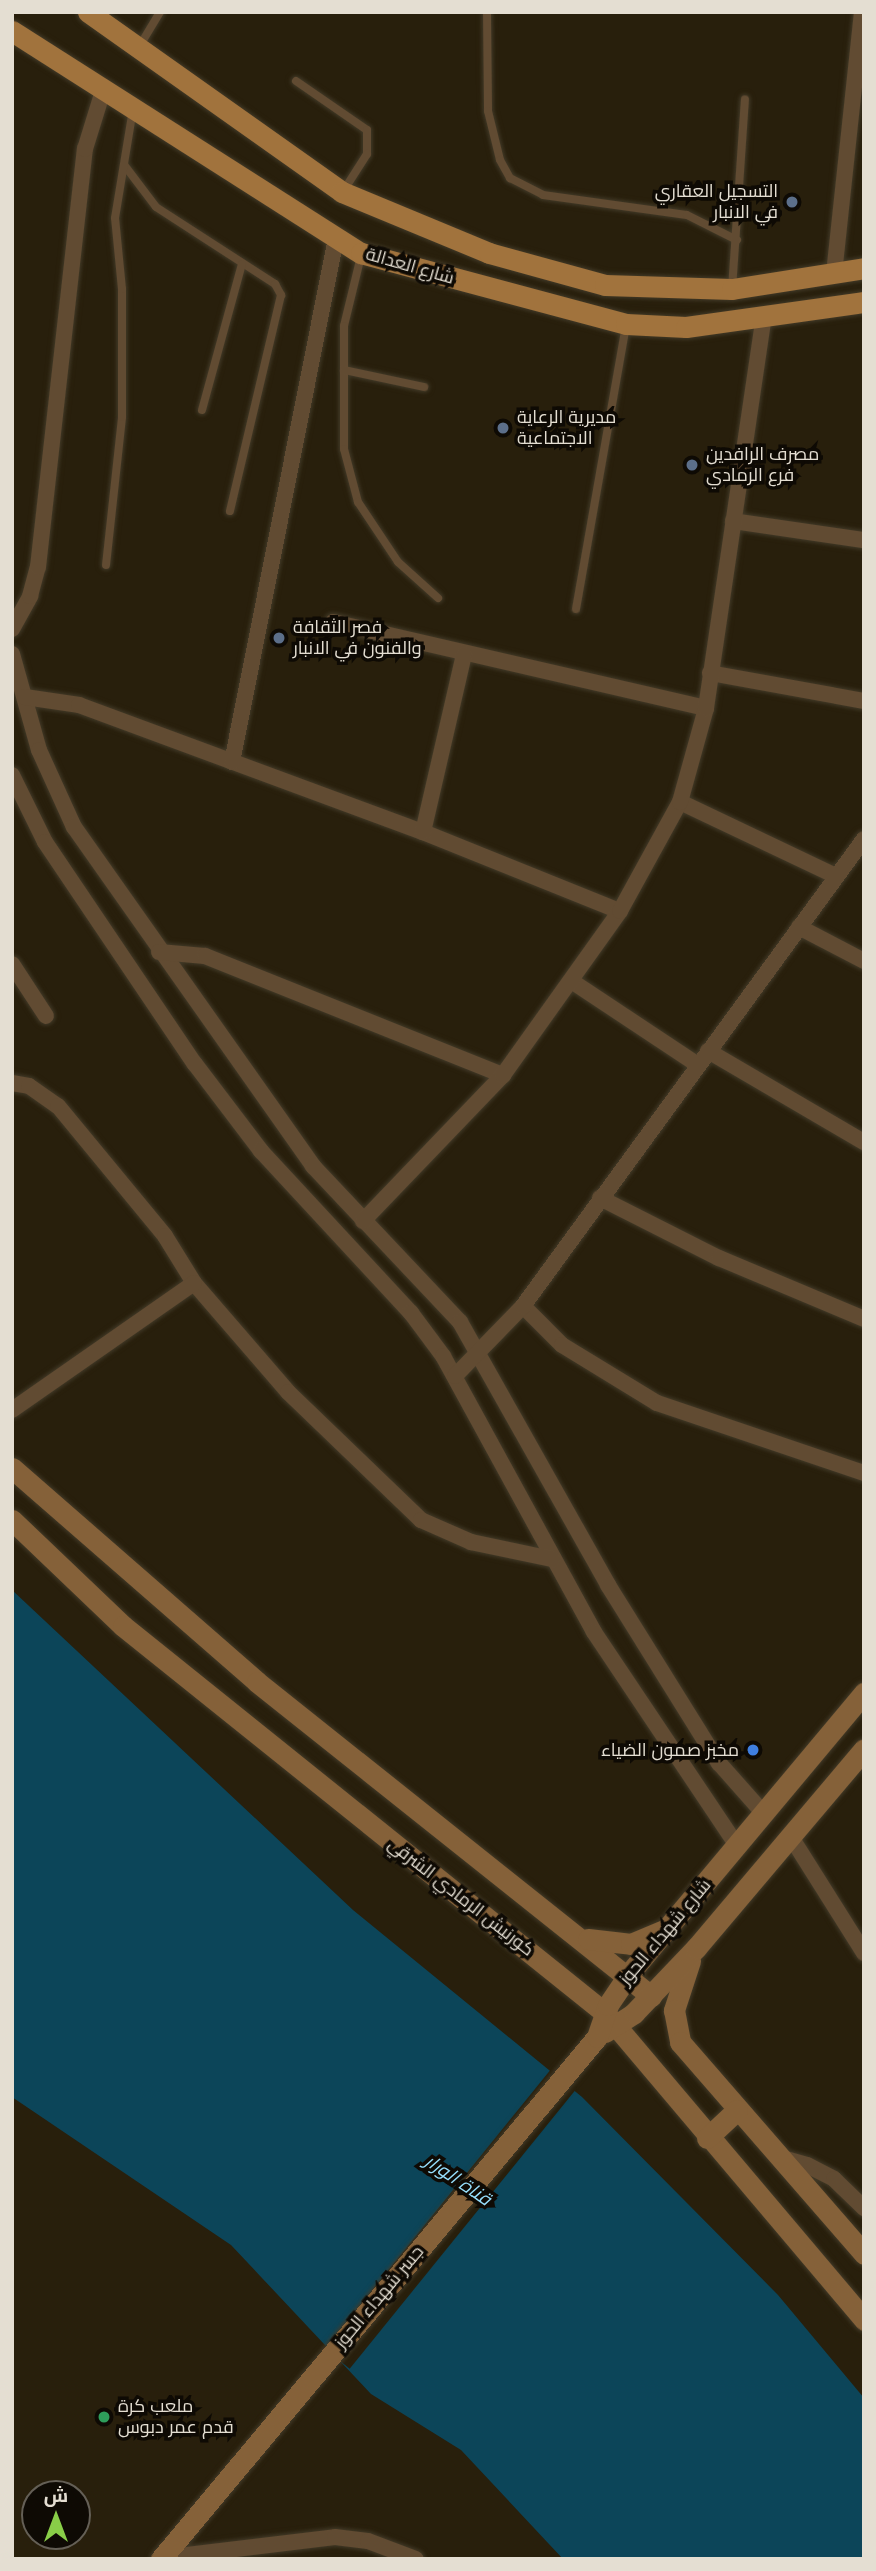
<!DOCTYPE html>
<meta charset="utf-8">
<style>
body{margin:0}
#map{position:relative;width:876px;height:2571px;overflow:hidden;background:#281f0c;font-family:Arial,Cairo,sans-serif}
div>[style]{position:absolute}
.water>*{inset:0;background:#0c4559}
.pier>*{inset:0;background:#281f0c;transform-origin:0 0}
.roads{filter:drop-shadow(0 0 2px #423a28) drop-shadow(0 0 2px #423a28)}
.lane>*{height:8px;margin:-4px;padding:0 4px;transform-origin:4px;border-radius:4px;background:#614b32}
.street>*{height:16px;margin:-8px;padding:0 8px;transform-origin:8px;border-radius:8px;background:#614b32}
.secondary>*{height:21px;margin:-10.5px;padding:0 10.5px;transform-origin:10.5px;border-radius:10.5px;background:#856139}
.primary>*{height:21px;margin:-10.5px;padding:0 10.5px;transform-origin:10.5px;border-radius:10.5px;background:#a1733d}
.dots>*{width:19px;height:19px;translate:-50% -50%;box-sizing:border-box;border:4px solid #0e0a04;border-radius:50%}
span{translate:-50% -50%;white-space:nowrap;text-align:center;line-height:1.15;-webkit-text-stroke:7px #0e0a04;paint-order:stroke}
.poi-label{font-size:18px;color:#e4ded2}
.right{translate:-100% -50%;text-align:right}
.left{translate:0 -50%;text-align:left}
.street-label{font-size:18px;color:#e4ded2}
.water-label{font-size:19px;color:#97dffd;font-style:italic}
.frame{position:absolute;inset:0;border:14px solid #e4ded2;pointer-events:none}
.north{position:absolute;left:21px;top:2480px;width:70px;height:70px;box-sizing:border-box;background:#0e0a04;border:2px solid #645f56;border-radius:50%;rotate:0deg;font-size:19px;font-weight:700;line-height:28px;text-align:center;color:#e4ded2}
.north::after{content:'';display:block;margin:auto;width:24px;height:32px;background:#89ce48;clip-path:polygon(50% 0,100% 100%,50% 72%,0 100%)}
</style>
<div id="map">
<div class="water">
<div style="clip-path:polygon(12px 1590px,353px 1910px,582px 2097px,778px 2295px,864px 2398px,864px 2559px,563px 2559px,461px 2450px,371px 2394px,231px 2245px,12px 2097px)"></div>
</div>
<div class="pier">
<div style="left:552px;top:2068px;width:32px;height:361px;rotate:39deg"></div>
</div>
<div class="roads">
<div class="lane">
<div style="left:487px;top:12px;width:99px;rotate:89.4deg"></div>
<div style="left:488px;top:111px;width:50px;rotate:76.2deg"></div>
<div style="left:500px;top:160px;width:21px;rotate:61deg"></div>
<div style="left:510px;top:178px;width:37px;rotate:27deg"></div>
<div style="left:543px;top:195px;width:145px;rotate:7.9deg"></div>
<div style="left:687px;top:215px;width:56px;rotate:26.6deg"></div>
<div style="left:139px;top:47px;width:41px;rotate:-59deg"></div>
<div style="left:296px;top:81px;width:86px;rotate:34.6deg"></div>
<div style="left:367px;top:130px;width:24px;rotate:90deg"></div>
<div style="left:367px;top:154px;width:43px;rotate:122.6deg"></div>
<div style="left:125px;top:166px;width:51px;rotate:52.9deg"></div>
<div style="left:156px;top:207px;width:142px;rotate:32.9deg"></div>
<div style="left:275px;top:284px;width:13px;rotate:61deg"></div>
<div style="left:281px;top:295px;width:222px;rotate:103.3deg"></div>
<div style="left:361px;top:256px;width:72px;rotate:103.7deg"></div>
<div style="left:344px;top:326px;width:123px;rotate:90deg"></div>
<div style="left:344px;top:449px;width:55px;rotate:75.2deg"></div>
<div style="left:358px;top:502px;width:72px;rotate:56.3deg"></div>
<div style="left:398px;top:562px;width:54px;rotate:42deg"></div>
<div style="left:732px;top:289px;width:190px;rotate:-86.1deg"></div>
<div style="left:344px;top:370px;width:82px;rotate:12deg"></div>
<div style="left:202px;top:410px;width:151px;rotate:-74.7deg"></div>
<div style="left:106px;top:565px;width:149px;rotate:-83.8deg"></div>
<div style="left:122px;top:417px;width:128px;rotate:-90deg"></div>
<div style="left:122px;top:289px;width:71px;rotate:-95.6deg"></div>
<div style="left:115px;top:218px;width:110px;rotate:-80.6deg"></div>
<div style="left:576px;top:609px;width:289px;rotate:-80deg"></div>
</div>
<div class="street">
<div style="left:834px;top:274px;width:263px;rotate:-83.9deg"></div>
<div style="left:733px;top:521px;width:132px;rotate:8.3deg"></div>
<div style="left:333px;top:622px;width:383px;rotate:13deg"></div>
<div style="left:12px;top:629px;width:38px;rotate:-61deg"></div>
<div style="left:30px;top:596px;width:30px;rotate:-75deg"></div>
<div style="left:38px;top:567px;width:421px;rotate:-83.6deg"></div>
<div style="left:85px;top:149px;width:61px;rotate:-72.8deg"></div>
<div style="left:12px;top:654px;width:100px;rotate:74.3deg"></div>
<div style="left:39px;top:750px;width:85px;rotate:65.6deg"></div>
<div style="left:74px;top:827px;width:415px;rotate:54.8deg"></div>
<div style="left:313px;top:1166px;width:214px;rotate:46.7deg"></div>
<div style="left:460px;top:1322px;width:302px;rotate:60.6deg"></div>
<div style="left:608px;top:1585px;width:210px;rotate:58.1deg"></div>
<div style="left:719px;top:1763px;width:69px;rotate:48.5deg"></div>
<div style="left:710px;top:673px;width:157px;rotate:10.3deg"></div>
<div style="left:25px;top:697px;width:55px;rotate:8.4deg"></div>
<div style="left:79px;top:705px;width:367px;rotate:20.3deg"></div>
<div style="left:423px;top:832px;width:212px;rotate:21.9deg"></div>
<div style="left:232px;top:762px;width:534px;rotate:-78.77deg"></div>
<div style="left:12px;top:775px;width:75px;rotate:63.8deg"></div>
<div style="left:45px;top:842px;width:268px;rotate:56deg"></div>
<div style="left:195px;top:1064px;width:109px;rotate:52.8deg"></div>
<div style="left:261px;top:1151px;width:221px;rotate:47.2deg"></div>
<div style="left:411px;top:1313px;width:54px;rotate:53.3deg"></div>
<div style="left:443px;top:1356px;width:315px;rotate:61.3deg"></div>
<div style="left:594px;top:1632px;width:259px;rotate:56.2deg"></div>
<div style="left:680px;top:802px;width:173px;rotate:25.4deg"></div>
<div style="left:423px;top:832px;width:182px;rotate:-77deg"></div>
<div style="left:799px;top:927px;width:73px;rotate:27.6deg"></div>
<div style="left:159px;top:952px;width:46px;rotate:5deg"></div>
<div style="left:205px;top:956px;width:321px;rotate:21.8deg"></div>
<div style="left:12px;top:964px;width:62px;rotate:56.8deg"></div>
<div style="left:573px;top:982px;width:150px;rotate:33.6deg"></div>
<div style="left:708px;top:1051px;width:181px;rotate:30.3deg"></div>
<div style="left:12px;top:1083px;width:17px;rotate:10deg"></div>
<div style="left:29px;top:1086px;width:35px;rotate:35deg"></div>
<div style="left:58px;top:1106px;width:168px;rotate:50.5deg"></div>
<div style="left:165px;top:1236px;width:55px;rotate:58.3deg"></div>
<div style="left:194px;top:1283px;width:144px;rotate:49.2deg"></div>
<div style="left:288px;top:1392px;width:185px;rotate:43.9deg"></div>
<div style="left:421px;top:1520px;width:55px;rotate:23.7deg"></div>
<div style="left:471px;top:1542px;width:83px;rotate:11.9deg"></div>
<div style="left:600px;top:1198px;width:133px;rotate:26.8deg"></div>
<div style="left:719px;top:1258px;width:157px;rotate:22.8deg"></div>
<div style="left:363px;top:1221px;width:202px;rotate:-46.2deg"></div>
<div style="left:503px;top:1075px;width:201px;rotate:-54.5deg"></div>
<div style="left:620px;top:911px;width:124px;rotate:-61.2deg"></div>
<div style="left:680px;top:802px;width:98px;rotate:-74.5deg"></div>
<div style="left:706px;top:708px;width:397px;rotate:-81.6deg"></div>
<div style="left:523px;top:1306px;width:55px;rotate:45deg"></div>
<div style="left:562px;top:1345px;width:111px;rotate:31.4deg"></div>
<div style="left:657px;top:1403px;width:219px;rotate:18.7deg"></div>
<div style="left:455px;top:1376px;width:98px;rotate:-45.8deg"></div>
<div style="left:523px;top:1306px;width:578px;rotate:-53.86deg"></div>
<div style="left:12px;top:1410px;width:222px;rotate:-34.9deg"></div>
<div style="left:791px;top:1837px;width:137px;rotate:57.8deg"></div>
<div style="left:779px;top:2157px;width:29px;rotate:16deg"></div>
<div style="left:807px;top:2165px;width:30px;rotate:27deg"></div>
<div style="left:834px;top:2179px;width:42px;rotate:44deg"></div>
<div style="left:162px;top:2558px;width:174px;rotate:-6.9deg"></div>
<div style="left:335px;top:2537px;width:33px;rotate:7deg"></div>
<div style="left:368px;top:2541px;width:51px;rotate:20.6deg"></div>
</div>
<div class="secondary">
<div style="left:12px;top:1468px;width:325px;rotate:41.1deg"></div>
<div style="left:257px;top:1682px;width:504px;rotate:38.55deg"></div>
<div style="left:12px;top:1520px;width:153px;rotate:43.7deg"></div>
<div style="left:123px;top:1626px;width:618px;rotate:38.76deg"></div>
<div style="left:605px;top:2013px;width:402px;rotate:49.8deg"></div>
<div style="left:588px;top:1939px;width:43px;rotate:6.6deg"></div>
<div style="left:631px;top:1944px;width:33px;rotate:-23deg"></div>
<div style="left:690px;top:1961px;width:52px;rotate:108.1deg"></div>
<div style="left:674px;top:2010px;width:33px;rotate:79deg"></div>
<div style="left:680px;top:2042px;width:281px;rotate:49deg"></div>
<div style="left:605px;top:2032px;width:35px;rotate:-33deg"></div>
<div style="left:634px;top:2013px;width:90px;rotate:-46.4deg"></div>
<div style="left:696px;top:1948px;width:260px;rotate:-49.8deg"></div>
<div style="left:707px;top:2138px;width:41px;rotate:-43deg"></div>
<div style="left:161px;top:2559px;width:680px;rotate:-50.13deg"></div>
<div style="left:597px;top:2037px;width:34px;rotate:-71deg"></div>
<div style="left:608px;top:2005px;width:36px;rotate:-56deg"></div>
<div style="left:628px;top:1975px;width:368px;rotate:-50.1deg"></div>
</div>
<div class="primary">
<div style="left:88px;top:12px;width:311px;rotate:35.3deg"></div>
<div style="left:342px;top:192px;width:159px;rotate:22.5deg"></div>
<div style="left:489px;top:253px;width:120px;rotate:15.4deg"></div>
<div style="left:605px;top:285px;width:127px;rotate:1.8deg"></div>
<div style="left:732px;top:289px;width:134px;rotate:-9deg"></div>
<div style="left:12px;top:31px;width:414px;rotate:32.5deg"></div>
<div style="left:361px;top:253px;width:274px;rotate:15deg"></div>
<div style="left:626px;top:324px;width:60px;rotate:2.9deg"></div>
<div style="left:686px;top:327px;width:180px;rotate:-8deg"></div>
</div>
</div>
<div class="dots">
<div style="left:792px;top:202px;background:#5c6f8a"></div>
<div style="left:503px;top:428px;background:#5c6f8a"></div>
<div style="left:692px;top:465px;background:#5c6f8a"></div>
<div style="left:279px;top:638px;background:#5c6f8a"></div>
<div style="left:753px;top:1750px;background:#3f7fe0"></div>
<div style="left:104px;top:2417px;background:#2e9e5b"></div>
</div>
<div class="poi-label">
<span class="right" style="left:778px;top:202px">التسجيل العقاري<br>في الانبار</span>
<span class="left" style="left:517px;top:428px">مديرية الرعاية<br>الاجتماعية</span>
<span class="left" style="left:706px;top:465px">مصرف الرافدين<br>فرع الرمادي</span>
<span class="left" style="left:293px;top:638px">فصر الثقافة<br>والفنون في الانبار</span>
<span class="right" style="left:739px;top:1750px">مخبز صمون الضياء</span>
<span class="left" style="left:118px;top:2417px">ملعب كرة<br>قدم عمر دبوس</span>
</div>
<div class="street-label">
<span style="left:410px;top:266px;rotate:16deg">شارع العدالة</span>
<span style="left:461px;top:1897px;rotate:38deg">كورنيش الرمادي الشرقي</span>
<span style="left:665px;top:1932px;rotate:-50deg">شارع شهداء الحوز</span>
<span style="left:379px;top:2297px;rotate:-50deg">جسر شهداء الحوز</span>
</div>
<div class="water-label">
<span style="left:458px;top:2180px;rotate:34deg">قناة الورار</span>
</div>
<div class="frame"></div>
<div class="north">ش</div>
</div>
